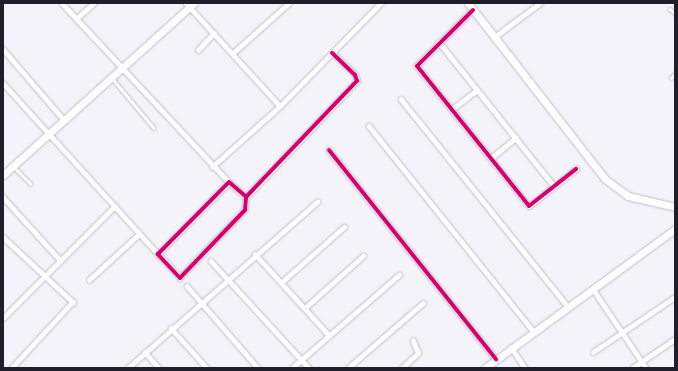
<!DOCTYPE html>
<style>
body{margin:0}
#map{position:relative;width:678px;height:371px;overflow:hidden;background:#f4f3fa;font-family:Quicksand,sans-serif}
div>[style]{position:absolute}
.roads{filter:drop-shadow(0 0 1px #c0bec7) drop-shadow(0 0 1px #c0bec7)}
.lane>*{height:2.5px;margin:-1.25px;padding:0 1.25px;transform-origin:1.25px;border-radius:1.25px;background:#fdfdfe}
.street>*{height:4.5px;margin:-2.25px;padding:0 2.25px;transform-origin:2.25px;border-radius:2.25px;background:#fdfdfe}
.secondary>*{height:7px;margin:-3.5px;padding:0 3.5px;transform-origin:3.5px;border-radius:3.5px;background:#fdfdfe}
.primary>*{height:7px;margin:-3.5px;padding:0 3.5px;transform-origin:3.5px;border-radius:3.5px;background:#fdfdfe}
.cycleway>*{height:4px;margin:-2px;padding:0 2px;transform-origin:2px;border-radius:2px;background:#d6006c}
span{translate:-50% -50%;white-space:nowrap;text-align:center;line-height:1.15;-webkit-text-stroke:3.5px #f2f0fd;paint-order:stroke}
.frame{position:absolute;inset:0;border:4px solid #211e2b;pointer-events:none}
</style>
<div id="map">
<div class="roads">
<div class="lane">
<div style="left:670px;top:9px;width:6px;rotate:39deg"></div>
<div style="left:112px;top:78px;width:65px;rotate:50deg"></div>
<div style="left:671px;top:78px;width:6px;rotate:-45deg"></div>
<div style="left:13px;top:166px;width:25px;rotate:45deg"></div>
</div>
<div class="street">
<div style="left:62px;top:3px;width:245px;rotate:47deg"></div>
<div style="left:186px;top:3px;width:139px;rotate:47.6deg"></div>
<div style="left:473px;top:10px;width:79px;rotate:135deg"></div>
<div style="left:417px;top:66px;width:179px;rotate:51.3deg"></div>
<div style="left:529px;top:206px;width:60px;rotate:-38.2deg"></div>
<div style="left:76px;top:19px;width:24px;rotate:-42deg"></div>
<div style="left:493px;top:38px;width:59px;rotate:-36.7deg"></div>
<div style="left:439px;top:42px;width:184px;rotate:51.4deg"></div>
<div style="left:3px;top:49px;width:94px;rotate:49.3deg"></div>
<div style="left:198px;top:50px;width:23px;rotate:-47deg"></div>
<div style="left:232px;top:54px;width:76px;rotate:-41.8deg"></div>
<div style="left:3px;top:83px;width:231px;rotate:47.8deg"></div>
<div style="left:401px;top:99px;width:267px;rotate:51.2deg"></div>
<div style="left:452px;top:109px;width:31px;rotate:-37deg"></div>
<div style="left:369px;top:126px;width:263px;rotate:51.3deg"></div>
<div style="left:329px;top:150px;width:268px;rotate:51.4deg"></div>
<div style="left:491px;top:158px;width:32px;rotate:-39deg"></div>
<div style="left:212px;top:167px;width:91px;rotate:-41.9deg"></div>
<div style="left:280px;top:106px;width:144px;rotate:-45.6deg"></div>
<div style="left:3px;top:197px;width:86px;rotate:47.8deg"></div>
<div style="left:246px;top:197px;width:13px;rotate:94deg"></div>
<div style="left:245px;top:210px;width:94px;rotate:133.7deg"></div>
<div style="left:180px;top:278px;width:33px;rotate:-133deg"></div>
<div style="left:158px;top:254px;width:101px;rotate:-45.4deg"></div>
<div style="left:229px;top:182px;width:23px;rotate:41deg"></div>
<div style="left:246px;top:197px;width:161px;rotate:-46.3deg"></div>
<div style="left:357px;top:81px;width:6px;rotate:-108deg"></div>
<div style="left:355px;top:75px;width:32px;rotate:-136deg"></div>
<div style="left:3px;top:237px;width:96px;rotate:42.9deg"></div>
<div style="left:73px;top:302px;width:90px;rotate:132.7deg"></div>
<div style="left:255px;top:254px;width:110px;rotate:47.6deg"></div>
<div style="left:211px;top:261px;width:145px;rotate:47.5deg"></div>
<div style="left:89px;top:280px;width:68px;rotate:-42.6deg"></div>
<div style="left:282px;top:282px;width:83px;rotate:-41.6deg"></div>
<div style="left:187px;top:286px;width:108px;rotate:49.1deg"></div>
<div style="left:593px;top:289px;width:95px;rotate:56.1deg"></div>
<div style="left:305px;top:308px;width:78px;rotate:-41.9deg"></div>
<div style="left:3px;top:318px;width:158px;rotate:-45deg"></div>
<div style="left:171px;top:328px;width:54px;rotate:48deg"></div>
<div style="left:511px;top:347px;width:25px;rotate:56deg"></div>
<div style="left:145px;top:352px;width:21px;rotate:49deg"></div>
<div style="left:593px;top:352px;width:99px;rotate:-33.9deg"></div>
<div style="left:128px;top:368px;width:252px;rotate:-41.3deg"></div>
<div style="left:292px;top:368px;width:142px;rotate:-41deg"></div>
<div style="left:348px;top:368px;width:99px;rotate:-40.9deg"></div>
<div style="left:402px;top:368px;width:22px;rotate:-43deg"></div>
<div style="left:418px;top:353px;width:13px;rotate:-113deg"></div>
<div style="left:632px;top:368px;width:52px;rotate:-34deg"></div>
</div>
<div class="secondary">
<div style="left:3px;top:175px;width:257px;rotate:-42deg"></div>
<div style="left:485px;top:368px;width:235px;rotate:-36.2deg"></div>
</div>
<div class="primary">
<div style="left:468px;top:3px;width:223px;rotate:52.1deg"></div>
<div style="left:605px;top:179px;width:29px;rotate:36deg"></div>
<div style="left:628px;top:196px;width:48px;rotate:13.2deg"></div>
</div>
</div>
<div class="cycleway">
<div style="left:473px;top:10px;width:79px;rotate:135deg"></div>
<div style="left:417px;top:66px;width:179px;rotate:51.3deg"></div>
<div style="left:529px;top:206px;width:60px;rotate:-38.2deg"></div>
<div style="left:329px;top:150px;width:268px;rotate:51.4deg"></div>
<div style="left:246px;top:197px;width:13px;rotate:94deg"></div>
<div style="left:245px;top:210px;width:94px;rotate:133.7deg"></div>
<div style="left:180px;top:278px;width:33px;rotate:-133deg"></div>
<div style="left:158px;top:254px;width:101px;rotate:-45.4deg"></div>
<div style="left:229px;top:182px;width:23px;rotate:41deg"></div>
<div style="left:246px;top:197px;width:161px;rotate:-46.3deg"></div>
<div style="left:357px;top:81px;width:6px;rotate:-108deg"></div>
<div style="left:355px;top:75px;width:32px;rotate:-136deg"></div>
</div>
<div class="frame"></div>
</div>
